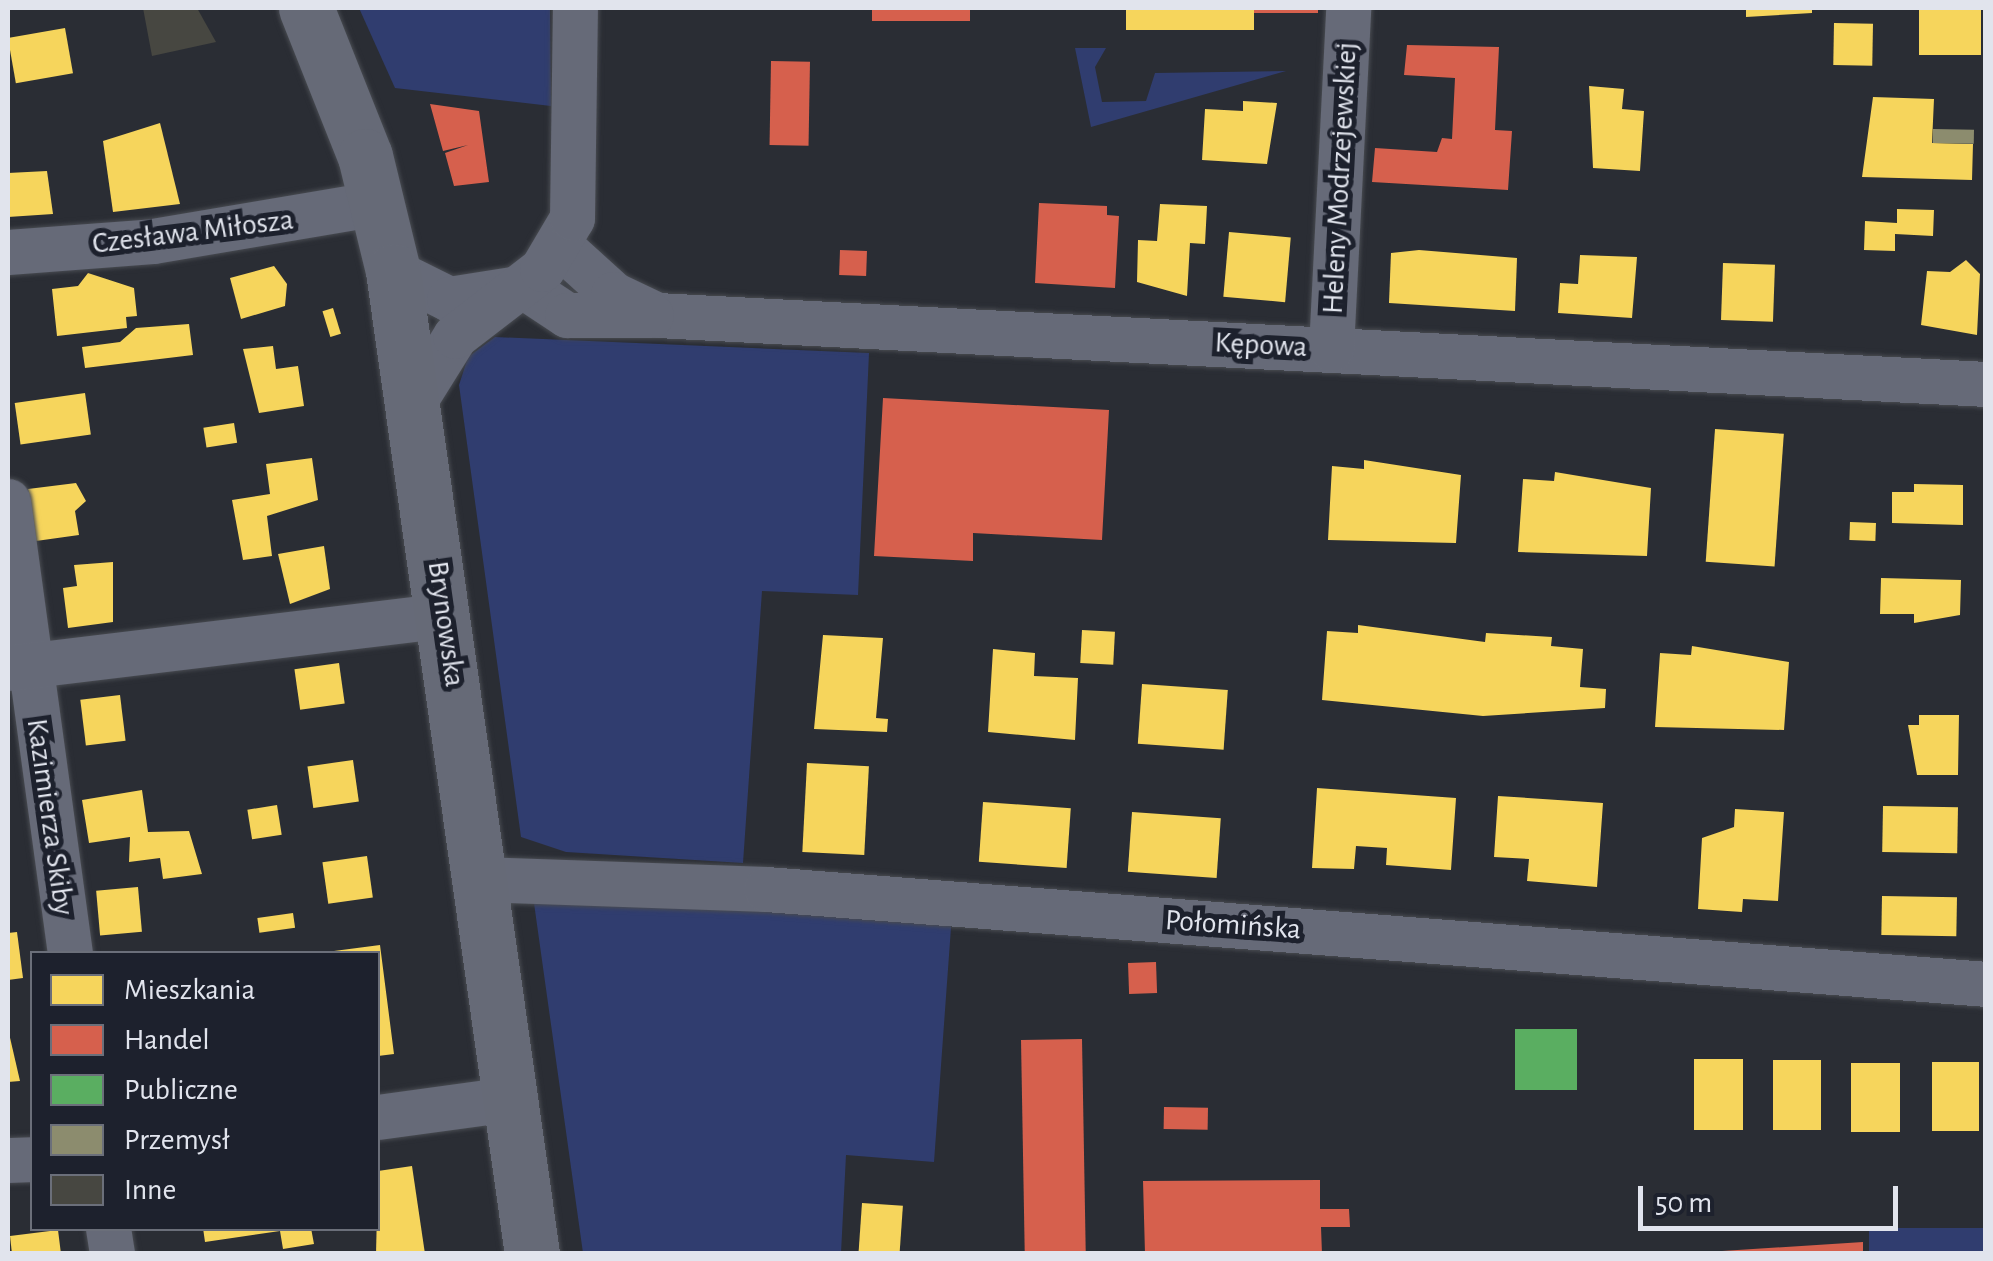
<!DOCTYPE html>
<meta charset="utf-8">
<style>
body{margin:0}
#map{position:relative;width:1993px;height:1261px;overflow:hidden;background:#2a2d34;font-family:"Alegreya Sans",sans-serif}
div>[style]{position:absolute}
.green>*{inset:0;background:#303d6f;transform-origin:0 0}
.homes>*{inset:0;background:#f6d55c;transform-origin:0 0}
.shops>*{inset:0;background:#d6604d;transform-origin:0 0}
.public>*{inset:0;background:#5aae61;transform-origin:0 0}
.industry>*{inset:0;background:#8c8c6e;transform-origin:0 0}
.building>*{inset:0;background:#474741}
.roads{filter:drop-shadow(0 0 2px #484b51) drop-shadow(0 0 2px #484b51)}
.minor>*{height:45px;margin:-22.5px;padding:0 22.5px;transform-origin:22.5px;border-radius:22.5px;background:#666a78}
.major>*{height:55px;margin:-27.5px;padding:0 27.5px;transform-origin:27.5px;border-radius:27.5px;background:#666a77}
span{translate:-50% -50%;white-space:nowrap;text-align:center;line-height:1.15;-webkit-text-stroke:10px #1d212d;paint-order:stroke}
.street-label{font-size:30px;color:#e1e4ed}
.frame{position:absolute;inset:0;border:10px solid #e1e4ed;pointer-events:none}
.legend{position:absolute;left:30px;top:951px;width:350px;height:280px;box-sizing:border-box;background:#1d212d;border:2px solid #6b6f7a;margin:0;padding:12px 18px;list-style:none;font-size:30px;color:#e1e4ed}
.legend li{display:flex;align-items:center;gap:20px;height:50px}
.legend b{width:50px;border:2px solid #6b6f7a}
.scale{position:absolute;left:1638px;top:1186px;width:260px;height:45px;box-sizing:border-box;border:5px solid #e1e4ed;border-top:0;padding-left:12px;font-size:30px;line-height:35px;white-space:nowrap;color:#e1e4ed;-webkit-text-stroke:8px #1d212d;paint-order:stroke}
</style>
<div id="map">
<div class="green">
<div style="clip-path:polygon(359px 8px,550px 8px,551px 106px,395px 88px)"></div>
<div style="clip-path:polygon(1075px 48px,1106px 48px,1095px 67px,1102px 102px,1146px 101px,1155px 73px,1286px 71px,1091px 127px)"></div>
<div style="clip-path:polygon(495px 337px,869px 353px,858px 595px,762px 591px,743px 863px,566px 852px,521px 837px,459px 385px,468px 357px)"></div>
<div style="clip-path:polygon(533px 896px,952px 914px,934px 1162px,846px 1155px,841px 1253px,583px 1253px)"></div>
<div style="left:1869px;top:1228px;width:116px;height:25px"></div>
</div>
<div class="homes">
<div style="left:1126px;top:8px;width:128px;height:22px"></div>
<div style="clip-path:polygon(1746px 8px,1812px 8px,1812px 13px,1746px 17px)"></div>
<div style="left:1919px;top:8px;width:62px;height:47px"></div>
<div style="left:1834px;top:23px;width:39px;height:42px;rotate:1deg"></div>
<div style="left:65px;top:28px;width:46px;height:58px;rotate:80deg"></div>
<div style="clip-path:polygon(1589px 86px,1624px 89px,1622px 109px,1644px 111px,1640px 171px,1593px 168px)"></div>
<div style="clip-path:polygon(1873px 97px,1934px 99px,1932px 143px,1973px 144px,1972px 180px,1862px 177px)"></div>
<div style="clip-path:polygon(1243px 101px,1277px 103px,1267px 164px,1202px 160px,1205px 109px,1243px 111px)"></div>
<div style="clip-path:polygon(160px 123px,180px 204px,113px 212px,103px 141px)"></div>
<div style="clip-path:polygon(47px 171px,53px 214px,8px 217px,8px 173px)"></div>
<div style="clip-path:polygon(1160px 204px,1207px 206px,1205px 244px,1190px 243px,1187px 296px,1137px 282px,1138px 240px,1157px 241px)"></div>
<div style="clip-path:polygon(1897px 209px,1934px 210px,1933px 236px,1895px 234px,1895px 251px,1864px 250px,1865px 221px,1897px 223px)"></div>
<div style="left:1229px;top:232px;width:62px;height:65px;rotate:5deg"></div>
<div style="clip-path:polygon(1419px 250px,1517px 258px,1515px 311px,1389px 303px,1391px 253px)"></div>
<div style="clip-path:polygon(1580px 255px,1637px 257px,1632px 318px,1558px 313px,1560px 283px,1578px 284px)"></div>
<div style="clip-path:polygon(1966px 260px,1980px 274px,1977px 335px,1921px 325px,1927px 271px,1950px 272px)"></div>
<div style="left:1723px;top:263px;width:52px;height:57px;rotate:2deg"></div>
<div style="clip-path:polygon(274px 266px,287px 284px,285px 306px,241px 319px,230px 278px)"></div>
<div style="clip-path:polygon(88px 273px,134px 288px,137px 316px,126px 317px,127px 328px,57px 336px,52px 289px,78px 286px)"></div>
<div style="left:333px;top:308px;width:27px;height:11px;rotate:73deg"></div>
<div style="clip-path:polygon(189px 324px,193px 355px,85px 368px,82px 347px,120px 342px,136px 328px)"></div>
<div style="clip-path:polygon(273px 346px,276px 369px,298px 366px,304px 406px,259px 413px,243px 349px)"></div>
<div style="left:85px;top:393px;width:42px;height:71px;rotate:82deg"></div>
<div style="left:234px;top:423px;width:20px;height:31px;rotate:81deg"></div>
<div style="left:1715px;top:429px;width:69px;height:133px;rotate:4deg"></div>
<div style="clip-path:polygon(312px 458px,318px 500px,267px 516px,272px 556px,243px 560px,232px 500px,270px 494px,266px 464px)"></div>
<div style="clip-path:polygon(1364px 460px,1461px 475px,1456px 543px,1328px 540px,1332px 466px,1364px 469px)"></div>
<div style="clip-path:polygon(1555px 472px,1651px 488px,1647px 556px,1518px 552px,1523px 479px,1554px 481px)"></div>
<div style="clip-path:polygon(76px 483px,86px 501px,75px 511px,79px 535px,36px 541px,28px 489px)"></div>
<div style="clip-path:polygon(1914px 484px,1963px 485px,1963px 525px,1892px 523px,1892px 492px,1914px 492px)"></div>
<div style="left:1850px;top:522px;width:26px;height:18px;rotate:2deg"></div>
<div style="clip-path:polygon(324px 546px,330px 589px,290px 604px,278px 554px)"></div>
<div style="clip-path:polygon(113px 562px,113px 622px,68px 628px,63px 588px,77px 586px,74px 565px)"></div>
<div style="clip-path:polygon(1881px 578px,1961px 580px,1960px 615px,1914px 623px,1914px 614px,1880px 614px)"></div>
<div style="clip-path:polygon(1358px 625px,1485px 642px,1486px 633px,1552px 637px,1551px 646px,1583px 649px,1580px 687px,1606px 689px,1605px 708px,1483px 716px,1322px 700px,1327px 631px,1358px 633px)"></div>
<div style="left:1082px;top:630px;width:33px;height:33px;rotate:3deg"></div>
<div style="clip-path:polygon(823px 635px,883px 638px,876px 718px,888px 719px,887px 732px,814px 729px)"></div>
<div style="clip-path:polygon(1692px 646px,1789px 662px,1784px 730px,1655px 727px,1660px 653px,1691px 655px)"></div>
<div style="clip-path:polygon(993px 649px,1035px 653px,1034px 676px,1078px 678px,1075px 740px,988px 732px)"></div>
<div style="left:339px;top:663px;width:41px;height:45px;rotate:82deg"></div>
<div style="left:1142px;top:684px;width:86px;height:60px;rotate:4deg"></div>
<div style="left:120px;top:695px;width:46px;height:40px;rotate:83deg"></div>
<div style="clip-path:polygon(1919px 715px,1959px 715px,1958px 775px,1917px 775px,1908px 725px,1919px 725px)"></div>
<div style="left:353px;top:760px;width:42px;height:46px;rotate:82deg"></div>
<div style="left:807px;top:763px;width:62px;height:89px;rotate:3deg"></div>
<div style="clip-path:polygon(1317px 788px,1456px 798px,1451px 870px,1386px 865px,1387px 848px,1356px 846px,1354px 869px,1312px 868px)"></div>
<div style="clip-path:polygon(142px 790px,148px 832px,189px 831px,202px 874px,163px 879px,160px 858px,129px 862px,130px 837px,89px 843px,82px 800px)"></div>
<div style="clip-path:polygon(1498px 796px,1603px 803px,1597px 887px,1527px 881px,1529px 859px,1494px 857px)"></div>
<div style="left:983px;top:802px;width:88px;height:60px;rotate:4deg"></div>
<div style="left:277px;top:805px;width:30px;height:30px;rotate:81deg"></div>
<div style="left:1883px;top:806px;width:75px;height:46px;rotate:1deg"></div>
<div style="clip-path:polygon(1735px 809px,1784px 812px,1778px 901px,1743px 899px,1742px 912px,1698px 909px,1702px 838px,1734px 827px)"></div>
<div style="left:1132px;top:812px;width:89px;height:60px;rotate:4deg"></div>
<div style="left:367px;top:856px;width:42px;height:45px;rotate:82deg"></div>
<div style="left:138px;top:887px;width:45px;height:42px;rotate:85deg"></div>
<div style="left:1882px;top:896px;width:75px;height:39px;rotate:1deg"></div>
<div style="left:293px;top:913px;width:15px;height:36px;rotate:82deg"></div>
<div style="clip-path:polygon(17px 932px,23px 978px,8px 980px,8px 933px)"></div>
<div style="clip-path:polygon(380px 945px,394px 1054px,378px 1056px,378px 954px,334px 951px)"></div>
<div style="clip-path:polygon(8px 1029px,20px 1081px,8px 1082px)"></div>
<div style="left:1694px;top:1059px;width:49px;height:71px"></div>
<div style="left:1821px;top:1060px;width:70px;height:48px;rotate:90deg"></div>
<div style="left:1932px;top:1062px;width:47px;height:69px"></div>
<div style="left:1851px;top:1063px;width:49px;height:69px"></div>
<div style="clip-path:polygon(412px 1166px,425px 1254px,376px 1254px,378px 1171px)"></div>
<div style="left:862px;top:1203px;width:41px;height:51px;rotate:4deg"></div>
<div style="clip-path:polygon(203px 1228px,311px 1228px,314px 1244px,283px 1249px,280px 1231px,205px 1242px)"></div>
<div style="clip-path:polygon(58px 1230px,61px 1254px,12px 1254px,10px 1236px)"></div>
</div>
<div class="shops">
<div style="left:872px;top:8px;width:98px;height:13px"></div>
<div style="left:1254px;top:8px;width:64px;height:5px"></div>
<div style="clip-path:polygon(1407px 45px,1499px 47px,1495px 130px,1512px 131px,1508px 190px,1372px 182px,1375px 148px,1437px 152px,1442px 138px,1452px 139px,1455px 78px,1404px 75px)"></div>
<div style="left:771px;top:61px;width:39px;height:84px;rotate:1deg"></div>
<div style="clip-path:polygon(430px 104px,479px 111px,489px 182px,454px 186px,445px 153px,468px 145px,443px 151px)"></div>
<div style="clip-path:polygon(1039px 203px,1107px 206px,1107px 215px,1119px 216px,1115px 288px,1035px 283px)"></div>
<div style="left:840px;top:250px;width:27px;height:25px;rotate:2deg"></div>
<div style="clip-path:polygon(883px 398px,1109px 410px,1102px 540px,973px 533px,973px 561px,874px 556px)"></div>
<div style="left:1156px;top:962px;width:31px;height:28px;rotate:88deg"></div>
<div style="left:1082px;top:1039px;width:215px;height:61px;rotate:89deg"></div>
<div style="left:1164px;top:1107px;width:44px;height:22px;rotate:1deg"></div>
<div style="clip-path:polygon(1320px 1180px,1320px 1209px,1349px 1209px,1350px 1227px,1321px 1227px,1322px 1254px,1145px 1254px,1143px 1181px)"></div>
<div style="clip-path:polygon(1863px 1242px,1863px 1254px,1722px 1254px,1722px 1251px)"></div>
</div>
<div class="public">
<div style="left:1515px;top:1029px;width:62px;height:61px"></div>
</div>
<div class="industry">
<div style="left:1933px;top:129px;width:41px;height:14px;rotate:1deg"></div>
</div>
<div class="building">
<div style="clip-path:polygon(143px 8px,197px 8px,216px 42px,152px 56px)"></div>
</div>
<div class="roads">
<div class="minor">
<div style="left:559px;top:245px;width:73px;rotate:42.2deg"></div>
<div style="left:613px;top:294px;width:49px;rotate:25.5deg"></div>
<div style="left:657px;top:315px;width:1331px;rotate:2.97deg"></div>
<div style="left:8px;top:252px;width:145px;rotate:-4.3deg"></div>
<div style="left:153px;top:241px;width:228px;rotate:-9.6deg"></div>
<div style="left:393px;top:271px;width:63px;rotate:26.6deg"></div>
<div style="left:449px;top:299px;width:64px;rotate:-9deg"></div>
<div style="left:523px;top:286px;width:53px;rotate:33.4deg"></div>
<div style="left:567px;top:315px;width:84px"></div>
<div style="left:1331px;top:349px;width:341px;rotate:-87.1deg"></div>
<div style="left:415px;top:400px;width:75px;rotate:-58deg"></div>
<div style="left:455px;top:336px;width:110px;rotate:-37.6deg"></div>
<div style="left:542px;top:269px;width:59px;rotate:-59.5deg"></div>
<div style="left:572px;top:218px;width:210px;rotate:-89.2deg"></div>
<div style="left:8px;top:501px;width:457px;rotate:82.2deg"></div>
<div style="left:8px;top:668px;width:439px;rotate:-6.9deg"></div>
<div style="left:480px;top:879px;width:286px;rotate:2deg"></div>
<div style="left:766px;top:889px;width:1224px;rotate:4.45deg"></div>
<div style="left:378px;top:1117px;width:133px;rotate:-7.8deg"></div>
<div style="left:8px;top:1160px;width:24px;rotate:-2deg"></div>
<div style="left:108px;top:1228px;width:26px;rotate:81deg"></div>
</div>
<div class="major">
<div style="left:306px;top:8px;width:159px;rotate:68.3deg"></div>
<div style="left:365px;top:156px;width:118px;rotate:76.3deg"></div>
<div style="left:393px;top:271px;width:993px;rotate:81.95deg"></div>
</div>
</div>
<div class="street-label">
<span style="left:1340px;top:178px;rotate:-87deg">Heleny Modrzejewskiej</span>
<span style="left:193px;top:232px;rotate:-7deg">Czesława Miłosza</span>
<span style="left:1261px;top:345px;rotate:3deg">Kępowa</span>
<span style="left:446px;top:624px;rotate:82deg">Brynowska</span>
<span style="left:50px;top:817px;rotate:82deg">Kazimierza Skiby</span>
<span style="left:1233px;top:925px;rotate:4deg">Połomińska</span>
</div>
<div class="frame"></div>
<ul class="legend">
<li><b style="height:28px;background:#f6d55c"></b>Mieszkania</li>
<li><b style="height:28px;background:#d6604d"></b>Handel</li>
<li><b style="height:28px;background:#5aae61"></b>Publiczne</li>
<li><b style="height:28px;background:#8c8c6e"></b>Przemysł</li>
<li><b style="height:28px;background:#474741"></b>Inne</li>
</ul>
<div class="scale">50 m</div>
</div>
